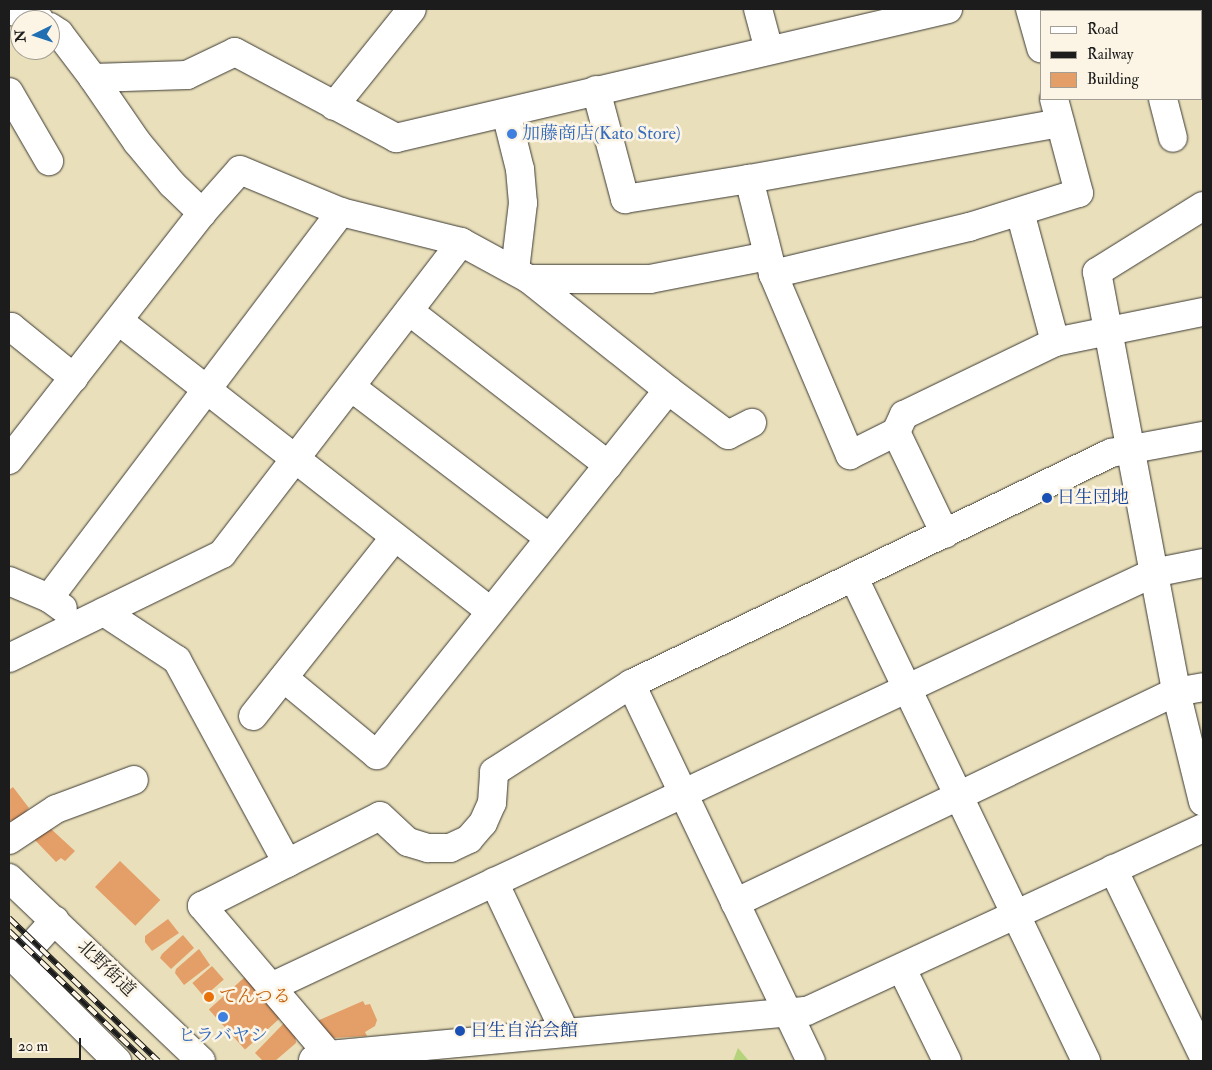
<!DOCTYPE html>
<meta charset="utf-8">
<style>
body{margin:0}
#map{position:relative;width:1212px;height:1070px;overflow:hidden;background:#e9dfba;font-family:"IM FELL Double Pica","Noto Serif JP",serif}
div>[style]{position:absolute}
.green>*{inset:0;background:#b4d37a}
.building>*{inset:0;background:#e49e67;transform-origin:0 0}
.roads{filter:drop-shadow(0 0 1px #3b3934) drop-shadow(0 0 1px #3b3934)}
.minor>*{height:28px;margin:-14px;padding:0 14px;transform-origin:14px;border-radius:14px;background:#fff}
.major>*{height:28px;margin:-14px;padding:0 14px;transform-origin:14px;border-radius:14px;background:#fff}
.rail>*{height:5.5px;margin-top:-2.75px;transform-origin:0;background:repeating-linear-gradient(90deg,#fcf5e5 0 11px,#1c1c1c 0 22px);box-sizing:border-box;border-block:1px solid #1c1c1c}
.dots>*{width:14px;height:14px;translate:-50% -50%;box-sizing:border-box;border:2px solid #fcf5e5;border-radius:50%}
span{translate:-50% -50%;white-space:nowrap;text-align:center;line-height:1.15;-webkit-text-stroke:5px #fcf5e5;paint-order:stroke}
.shop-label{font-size:18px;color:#366cbe}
.left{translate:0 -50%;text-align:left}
.transit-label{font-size:18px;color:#164399}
.street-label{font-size:18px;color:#1c1c1c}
.food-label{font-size:18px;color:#c56008}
.frame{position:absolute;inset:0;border:10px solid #1c1c1c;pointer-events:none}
.legend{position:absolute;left:1040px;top:10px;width:162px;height:90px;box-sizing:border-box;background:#fcf5e5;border:1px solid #a29e95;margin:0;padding:6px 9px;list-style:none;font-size:15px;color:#1c1c1c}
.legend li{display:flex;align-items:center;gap:10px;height:25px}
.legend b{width:25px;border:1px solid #a29e95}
.north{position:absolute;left:10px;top:10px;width:50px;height:50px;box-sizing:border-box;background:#fcf5e5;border:1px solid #a29e95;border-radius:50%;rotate:266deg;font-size:14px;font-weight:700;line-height:20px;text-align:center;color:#1c1c1c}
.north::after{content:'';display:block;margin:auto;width:18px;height:22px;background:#1f6fb2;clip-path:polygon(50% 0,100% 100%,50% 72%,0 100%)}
.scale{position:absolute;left:10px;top:1038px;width:71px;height:22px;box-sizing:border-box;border:2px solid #1c1c1c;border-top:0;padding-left:6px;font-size:15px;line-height:18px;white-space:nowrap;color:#1c1c1c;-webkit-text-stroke:4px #fcf5e5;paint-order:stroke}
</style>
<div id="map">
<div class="green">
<div style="clip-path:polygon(738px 1048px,749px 1061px,733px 1061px)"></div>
</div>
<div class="building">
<div style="clip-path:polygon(13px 787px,29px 808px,15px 823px,12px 820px,9px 822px,9px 790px)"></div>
<div style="clip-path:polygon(50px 828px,75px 851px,65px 861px,61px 858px,56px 862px,34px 839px)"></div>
<div style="left:120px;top:861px;width:56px;height:36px;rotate:44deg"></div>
<div style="clip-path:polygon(168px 919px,179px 933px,152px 951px,145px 942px,145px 936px)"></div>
<div style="clip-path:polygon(183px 935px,194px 948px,171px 969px,160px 958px,162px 954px)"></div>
<div style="clip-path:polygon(199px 949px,210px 965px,184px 985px,175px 973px,176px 969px)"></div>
<div style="left:212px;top:966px;width:18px;height:26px;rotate:49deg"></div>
<div style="left:246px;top:976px;width:54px;height:50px;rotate:48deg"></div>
<div style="clip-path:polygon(363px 1001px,365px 1005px,370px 1004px,377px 1020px,375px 1026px,365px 1032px,367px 1036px,332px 1038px,322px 1031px,317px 1021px)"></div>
<div style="clip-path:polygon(285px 1022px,295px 1033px,296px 1043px,275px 1061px,263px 1061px,255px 1053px)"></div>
</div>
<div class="roads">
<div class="minor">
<div style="left:758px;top:9px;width:42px;rotate:75deg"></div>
<div style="left:1030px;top:9px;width:41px;rotate:74.2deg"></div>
<div style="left:1140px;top:9px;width:2px;rotate:63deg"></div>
<div style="left:9px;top:10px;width:32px;rotate:18deg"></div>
<div style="left:1201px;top:20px;width:2px;rotate:-27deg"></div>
<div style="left:50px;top:27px;width:11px;rotate:34deg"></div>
<div style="left:59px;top:33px;width:56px;rotate:52.9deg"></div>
<div style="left:93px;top:78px;width:94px;rotate:-1.8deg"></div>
<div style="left:187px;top:75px;width:53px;rotate:-25.6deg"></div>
<div style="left:235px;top:52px;width:183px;rotate:28.1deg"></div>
<div style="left:396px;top:138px;width:567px;rotate:-13.15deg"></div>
<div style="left:93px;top:78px;width:78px;rotate:55.5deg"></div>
<div style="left:137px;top:142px;width:55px;rotate:50.2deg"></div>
<div style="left:172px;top:184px;width:42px;rotate:44deg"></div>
<div style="left:596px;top:90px;width:113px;rotate:75.1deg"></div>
<div style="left:625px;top:199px;width:126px;rotate:-9.2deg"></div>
<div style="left:749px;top:179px;width:98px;rotate:75.8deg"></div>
<div style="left:773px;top:274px;width:197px;rotate:67deg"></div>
<div style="left:850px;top:455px;width:51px;rotate:-26.6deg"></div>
<div style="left:9px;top:92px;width:80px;rotate:59.9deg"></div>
<div style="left:1163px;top:99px;width:40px;rotate:75.6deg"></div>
<div style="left:334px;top:106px;width:124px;rotate:-51.2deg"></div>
<div style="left:506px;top:113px;width:58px;rotate:76deg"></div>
<div style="left:520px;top:169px;width:34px;rotate:85deg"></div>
<div style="left:523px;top:203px;width:67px;rotate:96.8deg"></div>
<div style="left:749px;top:179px;width:316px;rotate:-10.2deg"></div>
<div style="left:1203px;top:206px;width:125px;rotate:148.1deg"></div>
<div style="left:1097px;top:272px;width:427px;rotate:79.3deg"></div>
<div style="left:1176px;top:692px;width:113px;rotate:76.2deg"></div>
<div style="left:1020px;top:212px;width:135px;rotate:74.9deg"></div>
<div style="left:773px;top:274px;width:202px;rotate:-13.5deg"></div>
<div style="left:969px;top:227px;width:115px;rotate:-17.2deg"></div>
<div style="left:1079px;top:193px;width:97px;rotate:-104.9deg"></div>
<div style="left:529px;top:279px;width:121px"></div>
<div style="left:650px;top:279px;width:120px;rotate:-11deg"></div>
<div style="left:409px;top:311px;width:252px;rotate:37.7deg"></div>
<div style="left:119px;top:321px;width:471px;rotate:38deg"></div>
<div style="left:9px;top:329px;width:3px;rotate:-45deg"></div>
<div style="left:11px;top:327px;width:81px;rotate:39deg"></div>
<div style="left:351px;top:387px;width:249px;rotate:37.3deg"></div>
<div style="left:668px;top:390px;width:75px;rotate:36.9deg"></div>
<div style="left:728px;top:435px;width:27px;rotate:-27deg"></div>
<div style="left:9px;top:460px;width:313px;rotate:-52deg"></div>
<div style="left:202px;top:213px;width:57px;rotate:-48.5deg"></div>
<div style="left:240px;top:170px;width:109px;rotate:22.6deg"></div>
<div style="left:341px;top:212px;width:124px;rotate:14deg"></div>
<div style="left:461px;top:242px;width:77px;rotate:28.6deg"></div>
<div style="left:529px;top:279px;width:178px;rotate:38.6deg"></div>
<div style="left:668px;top:390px;width:467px;rotate:128.6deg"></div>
<div style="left:377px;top:755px;width:121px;rotate:-140.4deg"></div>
<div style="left:945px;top:534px;width:113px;rotate:-115.7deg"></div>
<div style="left:896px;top:432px;width:19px;rotate:-65deg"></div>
<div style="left:904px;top:415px;width:168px;rotate:-25.8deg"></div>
<div style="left:1055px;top:342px;width:151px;rotate:-11.5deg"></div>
<div style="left:854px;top:578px;width:536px;rotate:64.34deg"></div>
<div style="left:9px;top:581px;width:43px;rotate:23deg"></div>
<div style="left:49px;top:598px;width:17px;rotate:36deg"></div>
<div style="left:49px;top:598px;width:484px;rotate:-52.9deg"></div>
<div style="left:104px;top:612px;width:87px;rotate:33.3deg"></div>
<div style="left:177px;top:660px;width:231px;rotate:61.5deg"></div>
<div style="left:9px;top:658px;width:237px;rotate:-26deg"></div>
<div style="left:222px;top:554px;width:393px;rotate:-52.5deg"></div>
<div style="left:631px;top:684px;width:418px;rotate:64.5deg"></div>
<div style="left:253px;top:716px;width:227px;rotate:-51.6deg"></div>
<div style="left:9px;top:840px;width:56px;rotate:-33.4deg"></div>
<div style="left:56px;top:809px;width:83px;rotate:-20.4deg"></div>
<div style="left:1113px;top:869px;width:207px;rotate:64.2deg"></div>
<div style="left:494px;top:882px;width:166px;rotate:64.7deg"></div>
<div style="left:735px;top:903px;width:489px;rotate:-25.6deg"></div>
<div style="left:1176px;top:692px;width:27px;rotate:-10deg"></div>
<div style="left:9px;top:953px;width:153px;rotate:45deg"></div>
<div style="left:18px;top:961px;width:55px;rotate:-47.9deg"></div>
<div style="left:902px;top:969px;width:102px;rotate:63.9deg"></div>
<div style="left:271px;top:987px;width:974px;rotate:-25.14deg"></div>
<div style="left:1153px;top:573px;width:51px;rotate:-11.3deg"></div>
<div style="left:329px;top:1055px;width:196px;rotate:-130.4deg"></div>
<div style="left:202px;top:906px;width:199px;rotate:-26.8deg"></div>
<div style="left:380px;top:816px;width:38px;rotate:43deg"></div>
<div style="left:408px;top:842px;width:21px;rotate:17deg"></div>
<div style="left:428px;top:848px;width:22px"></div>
<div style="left:450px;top:848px;width:21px;rotate:-25deg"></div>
<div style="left:469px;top:839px;width:21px;rotate:-49deg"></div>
<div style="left:483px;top:823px;width:22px;rotate:-66deg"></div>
<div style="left:492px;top:803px;width:31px;rotate:-86deg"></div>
<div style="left:494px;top:772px;width:163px;rotate:-32.7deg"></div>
<div style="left:631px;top:684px;width:533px;rotate:-25.7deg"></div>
<div style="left:1111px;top:453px;width:94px;rotate:-10.5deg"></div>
<div style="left:313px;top:1060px;width:17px;rotate:-17deg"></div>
<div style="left:329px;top:1055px;width:480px;rotate:-5.3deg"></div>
<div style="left:807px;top:1011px;width:436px;rotate:-24.8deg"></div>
</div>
<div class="major">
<div style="left:9px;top:878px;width:265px;rotate:43.6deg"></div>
</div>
</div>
<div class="rail">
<div style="left:9px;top:918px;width:207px;rotate:43.8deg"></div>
<div style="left:9px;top:931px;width:188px;rotate:43.7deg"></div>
</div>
<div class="dots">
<div style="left:512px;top:134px;background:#3f7fe0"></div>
<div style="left:1047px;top:498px;background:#1a4fb4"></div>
<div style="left:209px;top:997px;background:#e8710a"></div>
<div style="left:223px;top:1017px;background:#3f7fe0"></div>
<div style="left:460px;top:1031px;background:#1a4fb4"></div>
</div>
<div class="shop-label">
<span class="left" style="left:522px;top:134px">加藤商店(Kato Store)</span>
<span style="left:223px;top:1036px">ヒラバヤシ</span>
</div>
<div class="transit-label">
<span class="left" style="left:1057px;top:498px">日生団地</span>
<span class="left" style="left:470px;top:1031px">日生自治会館</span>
</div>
<div class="street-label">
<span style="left:106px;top:969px;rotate:44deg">北野街道</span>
</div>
<div class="food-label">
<span class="left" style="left:219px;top:997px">てんつる</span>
</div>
<div class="frame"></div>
<ul class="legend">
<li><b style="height:6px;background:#fff"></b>Road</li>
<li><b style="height:6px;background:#1c1c1c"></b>Railway</li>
<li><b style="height:14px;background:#e49e67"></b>Building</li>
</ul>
<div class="north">N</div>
<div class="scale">20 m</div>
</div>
